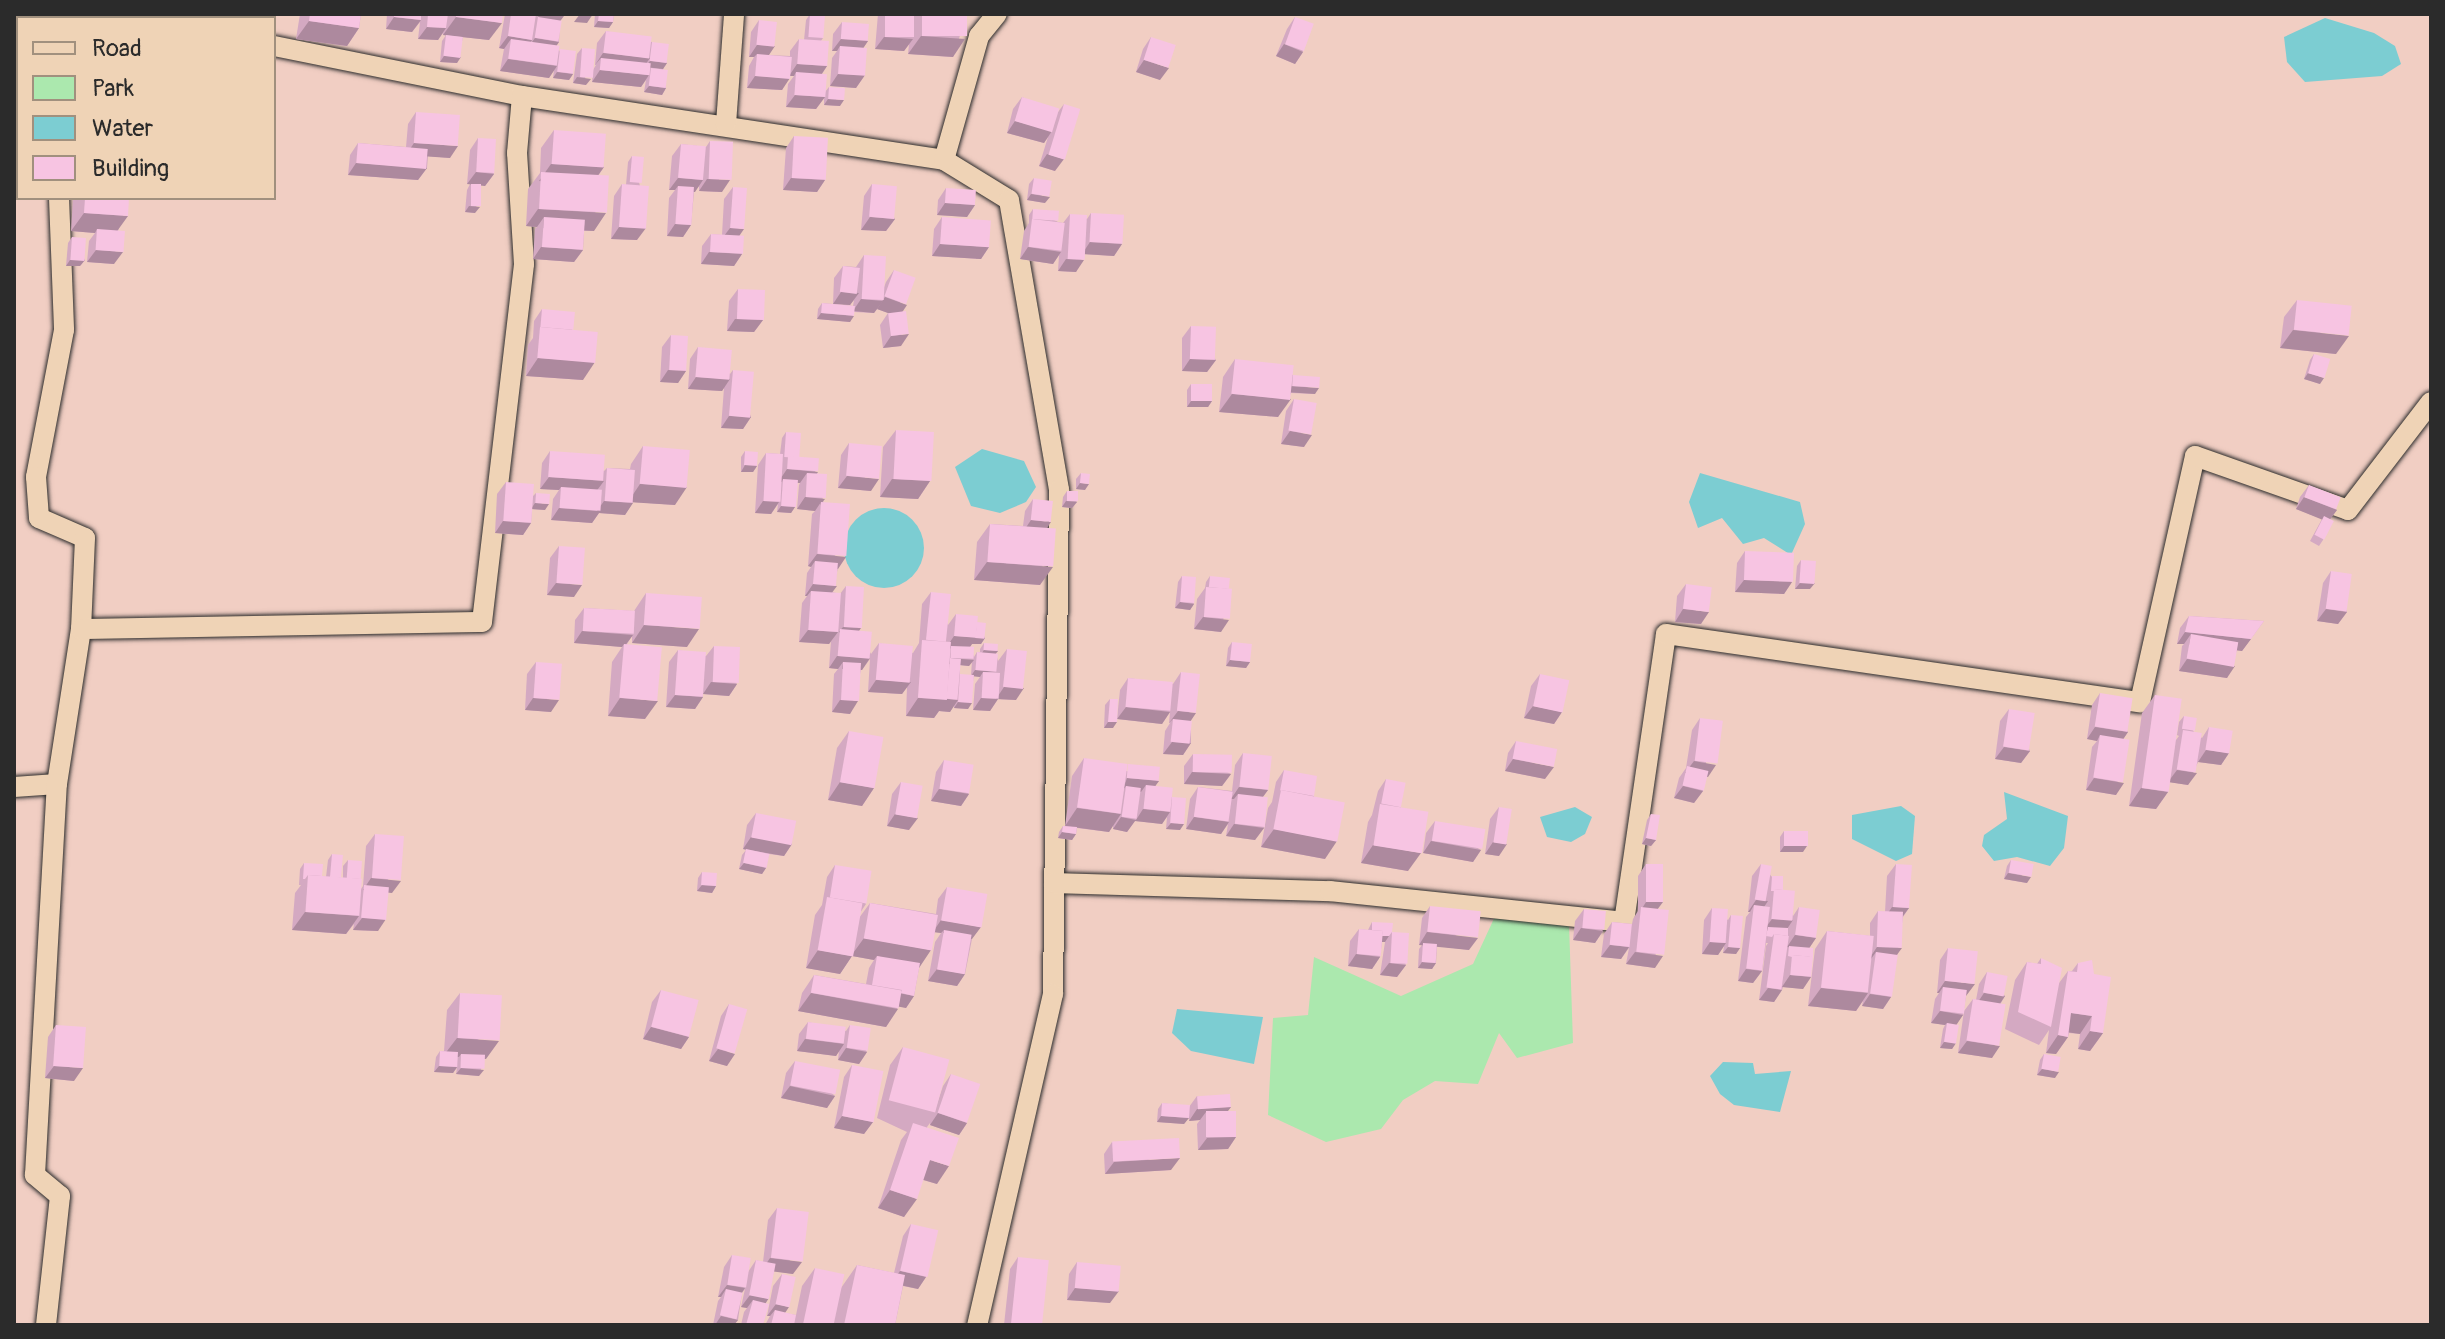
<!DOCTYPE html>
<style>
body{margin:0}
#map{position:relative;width:2445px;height:1339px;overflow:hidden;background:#f1cec3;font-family:Pangolin,sans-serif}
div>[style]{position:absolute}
.green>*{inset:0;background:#abe8ae}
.water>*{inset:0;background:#7ccdd2}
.round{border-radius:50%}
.roads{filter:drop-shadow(0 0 2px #2b2b2b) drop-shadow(0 0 2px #2b2b2b)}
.minor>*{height:20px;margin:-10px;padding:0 10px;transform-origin:10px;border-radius:10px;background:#efd3b6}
.wall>*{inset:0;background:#d4a9c2}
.shaded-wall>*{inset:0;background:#ad899e}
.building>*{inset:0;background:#f7c4e2;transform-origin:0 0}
span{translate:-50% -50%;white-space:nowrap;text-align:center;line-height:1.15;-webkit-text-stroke:7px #efd3b6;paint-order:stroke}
.frame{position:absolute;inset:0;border:16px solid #2b2b2b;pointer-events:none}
.legend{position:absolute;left:16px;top:16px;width:260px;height:184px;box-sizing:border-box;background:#efd3b6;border:2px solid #a1907e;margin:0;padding:10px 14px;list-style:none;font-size:24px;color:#2b2b2b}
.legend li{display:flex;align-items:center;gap:16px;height:40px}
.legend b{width:40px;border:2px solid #a1907e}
</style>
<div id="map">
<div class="green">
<div style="clip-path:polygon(1497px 912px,1569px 923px,1573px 1043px,1517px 1058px,1499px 1033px,1478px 1084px,1435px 1081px,1403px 1100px,1381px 1129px,1326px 1142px,1268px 1115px,1273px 1018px,1308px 1015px,1314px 957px,1401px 996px,1473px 964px)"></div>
</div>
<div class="water">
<div style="clip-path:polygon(2325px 18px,2374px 33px,2395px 46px,2401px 64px,2382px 76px,2305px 82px,2287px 62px,2284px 37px)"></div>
<div style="clip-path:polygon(982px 449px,1024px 461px,1036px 487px,1026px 502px,1000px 513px,971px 506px,955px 467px)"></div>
<div style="clip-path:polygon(1700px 473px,1800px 502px,1805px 524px,1791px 555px,1764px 538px,1743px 544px,1722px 518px,1698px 528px,1689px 502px)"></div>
<div class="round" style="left:844px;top:508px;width:80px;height:80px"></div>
<div style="clip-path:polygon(2004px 792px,2068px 816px,2064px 848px,2050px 866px,2017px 857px,1994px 861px,1982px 846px,1984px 835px,2007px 819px)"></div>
<div style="clip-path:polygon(1901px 806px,1915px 816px,1912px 854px,1896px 861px,1852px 839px,1852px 815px)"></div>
<div style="clip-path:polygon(1575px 807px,1592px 817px,1585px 834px,1571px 842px,1547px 837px,1540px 817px)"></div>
<div style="clip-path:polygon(1177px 1009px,1263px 1017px,1254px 1064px,1191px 1051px,1172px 1033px)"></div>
<div style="clip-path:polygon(1723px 1062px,1753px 1063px,1755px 1074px,1791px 1071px,1780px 1112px,1734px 1105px,1720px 1094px,1710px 1076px)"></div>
</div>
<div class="roads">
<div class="minor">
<div style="left:139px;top:14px;width:17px;rotate:13deg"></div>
<div style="left:108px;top:18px;width:4px;rotate:-76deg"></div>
<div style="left:274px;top:46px;width:253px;rotate:11.4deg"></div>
<div style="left:522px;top:96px;width:427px;rotate:8.6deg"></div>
<div style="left:944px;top:160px;width:76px;rotate:31.6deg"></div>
<div style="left:1009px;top:200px;width:294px;rotate:80.2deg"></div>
<div style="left:1059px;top:490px;width:504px;rotate:90.68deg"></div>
<div style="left:1053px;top:994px;width:340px;rotate:102.9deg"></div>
<div style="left:726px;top:124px;width:110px;rotate:-85.8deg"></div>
<div style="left:944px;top:160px;width:129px;rotate:-74.2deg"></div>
<div style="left:979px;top:36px;width:28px;rotate:-51deg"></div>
<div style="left:59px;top:198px;width:132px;rotate:87.8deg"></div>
<div style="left:64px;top:330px;width:150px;rotate:100.8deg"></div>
<div style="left:36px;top:477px;width:41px;rotate:85.8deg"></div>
<div style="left:39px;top:518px;width:50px;rotate:23.5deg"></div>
<div style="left:85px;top:538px;width:91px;rotate:92.5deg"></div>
<div style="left:14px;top:787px;width:43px;rotate:-4deg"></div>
<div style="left:57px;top:784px;width:157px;rotate:-81.2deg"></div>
<div style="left:81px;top:629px;width:401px;rotate:-1deg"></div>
<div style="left:482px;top:622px;width:360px;rotate:-83.3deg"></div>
<div style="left:524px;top:264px;width:111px;rotate:-93.6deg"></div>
<div style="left:517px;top:153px;width:57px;rotate:-85deg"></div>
<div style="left:1054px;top:883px;width:276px;rotate:1.7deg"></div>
<div style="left:1330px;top:891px;width:296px;rotate:6deg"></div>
<div style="left:1624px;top:922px;width:291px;rotate:-81.7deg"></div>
<div style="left:1666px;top:634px;width:479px;rotate:8.2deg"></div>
<div style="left:2140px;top:702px;width:252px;rotate:-77.4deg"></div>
<div style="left:2195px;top:456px;width:162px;rotate:19.4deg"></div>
<div style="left:2348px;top:510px;width:136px;rotate:-52.5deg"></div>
<div style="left:46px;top:1325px;width:130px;rotate:-83.8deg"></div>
<div style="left:60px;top:1196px;width:33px;rotate:-140deg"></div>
<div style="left:35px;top:1175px;width:392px;rotate:-86.8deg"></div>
</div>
</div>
<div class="wall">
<div style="clip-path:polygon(300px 14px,361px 14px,359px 28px,347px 46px,296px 39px)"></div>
<div style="clip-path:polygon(387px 14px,503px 14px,489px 40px,463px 37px,457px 63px,440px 62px,442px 41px,446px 35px,452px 36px,443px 35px,443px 33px,438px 40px,418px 39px,420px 22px,412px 32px,386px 29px)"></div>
<div style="clip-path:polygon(505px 14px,564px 14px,560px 21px,559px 42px,556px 45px,573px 74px,569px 80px,553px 78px,554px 70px,549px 78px,500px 71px,504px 49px,499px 48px)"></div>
<div style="clip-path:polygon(595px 14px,614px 14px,613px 22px,609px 28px,594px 27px)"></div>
<div style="clip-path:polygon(810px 14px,823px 38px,821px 41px,827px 66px,822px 74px,825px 92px,829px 87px,840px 106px,824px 105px,824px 98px,816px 109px,786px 107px,788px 84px,794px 76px,790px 76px,782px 90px,747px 88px,749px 66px,754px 57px,749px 57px,751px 32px,759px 20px,769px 55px,790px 56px,790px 51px,799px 39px,804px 40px,806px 20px)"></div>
<div style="clip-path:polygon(878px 14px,967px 14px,953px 57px,908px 54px,909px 44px,904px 51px,875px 49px)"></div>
<div style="clip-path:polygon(1295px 17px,1303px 52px,1295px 64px,1276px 56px,1287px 29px)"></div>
<div style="clip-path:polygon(842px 22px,868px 41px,863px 48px,865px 75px,856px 88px,830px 86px,832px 58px,837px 51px,832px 51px,833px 34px)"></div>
<div style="clip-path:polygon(606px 31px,652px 42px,667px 63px,663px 69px,666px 88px,662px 95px,644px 92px,646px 80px,641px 87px,592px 82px,593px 70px,596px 65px,595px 65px,597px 43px)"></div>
<div style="clip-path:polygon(1151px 37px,1160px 80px,1136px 72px,1143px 49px)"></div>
<div style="clip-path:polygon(582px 48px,586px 85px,573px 83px,577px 54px)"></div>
<div style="clip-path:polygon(1022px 97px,1058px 112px,1064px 104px,1055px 171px,1039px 166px,1048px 137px,1044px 143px,1007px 133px,1013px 109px)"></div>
<div style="clip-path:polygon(416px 112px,450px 158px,428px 156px,427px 168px,418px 180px,348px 175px,350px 155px,358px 143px,406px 147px,408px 124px)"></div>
<div style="clip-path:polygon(554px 130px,604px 167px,598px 176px,594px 231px,584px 231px,583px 250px,574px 262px,533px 259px,535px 229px,537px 227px,526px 226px,528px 189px,540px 173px,541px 148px)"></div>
<div style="clip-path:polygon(794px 136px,825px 180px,817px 192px,783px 190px,786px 148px)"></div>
<div style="clip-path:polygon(478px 138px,494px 174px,485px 186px,481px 185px,475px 213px,465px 212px,467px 190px,470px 184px,467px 184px,470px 150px)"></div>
<div style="clip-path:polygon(710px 141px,722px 192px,699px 191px,699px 186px,694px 192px,691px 225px,683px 237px,667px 236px,669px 198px,675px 190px,669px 190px,672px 156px,681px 144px,706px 147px)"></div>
<div style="clip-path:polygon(632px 156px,640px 186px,637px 240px,611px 239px,614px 196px,622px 184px,626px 185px,628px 162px)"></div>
<div style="clip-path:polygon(1034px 178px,1045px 203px,1027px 200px,1029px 184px)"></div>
<div style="clip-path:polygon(872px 184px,895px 219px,886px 231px,861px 230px,864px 196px)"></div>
<div style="clip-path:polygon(733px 187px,742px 254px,734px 266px,701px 264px,702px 246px,711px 234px,722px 235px,724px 199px)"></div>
<div style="clip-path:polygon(946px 188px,975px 205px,967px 217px,937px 215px,938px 200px)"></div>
<div style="clip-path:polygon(73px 198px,129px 198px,118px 231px,114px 264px,87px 262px,89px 241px,95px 233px,71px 231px)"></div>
<div style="clip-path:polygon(1033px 209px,1058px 222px,1063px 223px,1070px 214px,1087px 219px,1091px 213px,1122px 244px,1114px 256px,1084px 254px,1076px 272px,1058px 271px,1059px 255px,1053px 264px,1020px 259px,1024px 231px,1029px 223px,1029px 215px)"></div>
<div style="clip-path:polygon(942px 217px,989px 247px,981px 259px,932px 256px,934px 229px)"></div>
<div style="clip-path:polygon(72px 237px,85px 260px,80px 266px,66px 266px,68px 243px)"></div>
<div style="clip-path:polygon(864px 255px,883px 290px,886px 282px,894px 270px,902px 311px,901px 346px,883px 348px,880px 325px,888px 313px,877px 309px,874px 313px,854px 312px,850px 322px,817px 319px,818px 309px,822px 303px,853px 306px,854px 300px,850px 305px,833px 304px,834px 278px,843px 266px,856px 267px)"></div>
<div style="clip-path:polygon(738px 289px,763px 320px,754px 332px,727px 331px,729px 301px)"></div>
<div style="clip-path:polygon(2297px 300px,2336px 354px,2280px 348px,2284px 317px)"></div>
<div style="clip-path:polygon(542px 309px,573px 330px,583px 380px,526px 376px,528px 345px,533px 338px,534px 321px)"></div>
<div style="clip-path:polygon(1191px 326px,1216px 360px,1207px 372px,1182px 371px,1182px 338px)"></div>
<div style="clip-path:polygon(671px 335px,686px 371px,678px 383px,660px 382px,662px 347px)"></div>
<div style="clip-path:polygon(698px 347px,730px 374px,733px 370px,751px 417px,743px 429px,721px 428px,724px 388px,722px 391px,688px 389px,690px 359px)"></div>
<div style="clip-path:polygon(2314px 354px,2320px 384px,2304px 379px,2310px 360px)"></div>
<div style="clip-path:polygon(1235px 359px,1293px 375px,1315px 394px,1291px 393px,1278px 417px,1219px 412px,1223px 377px)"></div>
<div style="clip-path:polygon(1191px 384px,1212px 401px,1208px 407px,1187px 407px,1187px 390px)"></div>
<div style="clip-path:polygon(1294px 399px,1304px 447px,1281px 444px,1286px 411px)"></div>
<div style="clip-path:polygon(896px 430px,930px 481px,918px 499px,880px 497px,883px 447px)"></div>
<div style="clip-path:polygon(evenodd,786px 432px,799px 457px,817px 473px,838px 568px,832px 592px,840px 594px,846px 586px,859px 631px,871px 654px,879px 643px,913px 653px,919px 643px,922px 604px,931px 592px,948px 625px,956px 614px,977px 622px,985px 638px,981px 644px,972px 644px,970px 647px,974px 657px,977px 652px,980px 652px,980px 649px,984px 643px,998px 651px,996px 653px,998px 661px,1007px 649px,1016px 700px,998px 699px,990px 711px,973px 710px,975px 684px,980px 677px,974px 676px,968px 709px,954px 708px,954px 705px,950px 712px,939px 711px,934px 718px,906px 716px,907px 687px,902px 694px,868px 692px,870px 659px,862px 670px,861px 670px,850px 714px,832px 712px,834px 674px,838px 669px,829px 668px,831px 641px,835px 636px,829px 644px,799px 642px,802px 603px,807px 596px,805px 596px,807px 573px,811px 567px,808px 566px,812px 514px,815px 511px,797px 509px,799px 485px,800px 483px,797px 483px,795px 507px,791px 513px,777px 512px,778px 504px,771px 514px,755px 513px,758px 465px,766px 453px,780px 454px,782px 438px,786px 432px,972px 661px,971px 675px,960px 675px,960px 665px,969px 666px,972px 661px)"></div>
<div style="clip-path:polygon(849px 443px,871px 491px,838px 488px,841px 455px)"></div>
<div style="clip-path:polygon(643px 446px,675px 505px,633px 502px,625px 515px,599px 513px,592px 523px,551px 520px,553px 499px,559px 490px,540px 489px,542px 463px,550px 451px,604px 471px,607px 468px,630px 469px,631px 464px)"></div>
<div style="clip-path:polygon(745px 451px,757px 466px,753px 472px,741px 472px,741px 457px)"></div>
<div style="clip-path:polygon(1081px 473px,1085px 490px,1076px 489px,1076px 479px)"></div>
<div style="clip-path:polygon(506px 482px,533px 496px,536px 493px,545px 510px,532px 509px,531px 523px,523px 535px,495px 533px,497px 494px)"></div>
<div style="clip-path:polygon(2309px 485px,2337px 510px,2330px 519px,2323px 540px,2319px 546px,2310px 541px,2322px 519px,2296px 509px,2300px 497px)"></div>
<div style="clip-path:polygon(1067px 491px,1077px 502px,1072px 508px,1062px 507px,1063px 497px)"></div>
<div style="clip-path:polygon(1033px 499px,1047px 528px,1040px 585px,974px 580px,977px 542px,990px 524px,1023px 526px,1025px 511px)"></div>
<div style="clip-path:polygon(559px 546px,574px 597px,547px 595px,550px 558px)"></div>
<div style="clip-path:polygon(1745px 551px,1792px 582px,1784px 594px,1735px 592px,1737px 563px)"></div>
<div style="clip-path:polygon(1801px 560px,1810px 589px,1795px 589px,1797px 566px)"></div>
<div style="clip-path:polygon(2331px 571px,2347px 612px,2338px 624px,2317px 621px,2323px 583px)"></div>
<div style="clip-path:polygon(1182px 576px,1194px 604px,1190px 610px,1175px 608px,1178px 582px)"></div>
<div style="clip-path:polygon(1210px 576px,1229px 589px,1221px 632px,1194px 629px,1197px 599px,1205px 588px,1206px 582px)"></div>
<div style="clip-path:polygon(1686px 584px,1701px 624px,1675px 622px,1677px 596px)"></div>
<div style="clip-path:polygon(646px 593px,687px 647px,632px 643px,632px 636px,627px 644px,645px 719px,608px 716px,612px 662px,622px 647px,574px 643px,575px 620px,584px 608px,634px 611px)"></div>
<div style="clip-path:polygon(2189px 616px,2264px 621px,2242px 651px,2237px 650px,2227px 678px,2179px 671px,2182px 646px,2184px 644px,2177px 644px,2180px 628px)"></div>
<div style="clip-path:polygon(1232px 642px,1250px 662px,1246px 668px,1226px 666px,1228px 648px)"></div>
<div style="clip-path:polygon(714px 646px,737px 684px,729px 696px,703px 694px,703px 697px,695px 709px,666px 707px,669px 662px,678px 650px,706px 656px)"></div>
<div style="clip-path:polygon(536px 662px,551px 712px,525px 710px,527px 674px)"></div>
<div style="clip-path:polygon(1181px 672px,1191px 721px,1191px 743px,1183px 755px,1163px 754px,1165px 731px,1170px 723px,1169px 723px,1170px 712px,1162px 724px,1117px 719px,1120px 690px,1128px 678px,1173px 684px)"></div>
<div style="clip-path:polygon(1540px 674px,1562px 712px,1554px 724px,1524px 718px,1531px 686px)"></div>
<div style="clip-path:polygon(2100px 693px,2128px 732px,2123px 739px,2116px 795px,2086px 790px,2092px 747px,2097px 741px,2087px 739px,2092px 705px)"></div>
<div style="clip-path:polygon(2155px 695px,2176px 740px,2179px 736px,2177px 735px,2179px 722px,2184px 716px,2194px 732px,2202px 738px,2209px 727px,2229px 753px,2221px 765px,2198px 762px,2188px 785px,2169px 782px,2168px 792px,2156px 809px,2129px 806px,2142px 713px)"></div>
<div style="clip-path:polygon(1110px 699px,1113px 728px,1104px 728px,1105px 705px)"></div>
<div style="clip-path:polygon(2009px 709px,2030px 751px,2021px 763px,1995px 759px,2000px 721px)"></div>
<div style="clip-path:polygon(1700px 718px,1708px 777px,1706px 776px,1703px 791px,1694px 803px,1674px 798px,1679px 778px,1686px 768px,1692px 730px)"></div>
<div style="clip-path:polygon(849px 731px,874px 788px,862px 806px,828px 800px,837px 748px)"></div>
<div style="clip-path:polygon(1516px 741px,1545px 779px,1505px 771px,1508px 753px)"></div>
<div style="clip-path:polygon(1243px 753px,1268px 790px,1263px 797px,1264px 828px,1255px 840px,1226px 836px,1228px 824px,1221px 834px,1186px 829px,1190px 799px,1198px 787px,1232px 791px,1235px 765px)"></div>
<div style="clip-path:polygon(1193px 754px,1231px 774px,1222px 786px,1184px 784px,1184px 766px)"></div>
<div style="clip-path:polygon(1084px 758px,1159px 781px,1155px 786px,1172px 797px,1180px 830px,1166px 829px,1167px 817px,1162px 824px,1135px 821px,1127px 832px,1113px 829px,1113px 825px,1109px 832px,1077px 828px,1076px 834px,1072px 840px,1058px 838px,1059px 832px,1063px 826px,1065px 826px,1072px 776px)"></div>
<div style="clip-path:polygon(944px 760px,969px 794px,961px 806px,931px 801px,936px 772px)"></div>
<div style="clip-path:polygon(1284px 770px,1314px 796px,1325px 859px,1261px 847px,1268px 808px,1272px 802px,1276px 782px)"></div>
<div style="clip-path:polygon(1386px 779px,1401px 808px,1408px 871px,1361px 863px,1368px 822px,1372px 815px,1378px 791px)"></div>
<div style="clip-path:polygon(901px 782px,909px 830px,887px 826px,892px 794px)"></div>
<div style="clip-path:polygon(1499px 807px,1499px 856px,1485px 854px,1490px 819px)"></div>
<div style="clip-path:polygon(756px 813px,792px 844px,784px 856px,769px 854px,766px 868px,762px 874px,739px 869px,742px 855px,746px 850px,743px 849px,747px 825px)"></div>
<div style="clip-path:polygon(1651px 814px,1656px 840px,1651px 846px,1642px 844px,1647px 820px)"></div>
<div style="clip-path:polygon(1435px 821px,1481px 850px,1473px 862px,1423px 853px,1426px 833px)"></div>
<div style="clip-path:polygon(1784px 831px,1803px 852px,1780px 852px,1780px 837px)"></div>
<div style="clip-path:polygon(375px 834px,392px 893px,388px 892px,378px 931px,353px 930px,354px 924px,346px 934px,292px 930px,295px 893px,301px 885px,299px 885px,300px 869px,304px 863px,322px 876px,326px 877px,328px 860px,332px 854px,341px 878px,343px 878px,343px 866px,348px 860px,360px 879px,361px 889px,363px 886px,366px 846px)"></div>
<div style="clip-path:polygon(2011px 860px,2027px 883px,2004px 879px,2007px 866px)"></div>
<div style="clip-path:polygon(1646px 864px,1658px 909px,1655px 968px,1626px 964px,1629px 948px,1621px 959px,1601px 957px,1604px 934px,1612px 922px,1632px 924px,1633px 919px,1638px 911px,1638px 876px)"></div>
<div style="clip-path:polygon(1761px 864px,1783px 890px,1793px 916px,1799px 907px,1816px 938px,1809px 948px,1811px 977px,1803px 989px,1783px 987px,1782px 990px,1774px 1002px,1759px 1000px,1766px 946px,1768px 943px,1766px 943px,1762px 971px,1753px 983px,1738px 981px,1746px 917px,1750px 912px,1748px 912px,1752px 876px)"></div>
<div style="clip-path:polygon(1896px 864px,1909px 908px,1903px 917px,1891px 997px,1883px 1009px,1862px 1006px,1863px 1001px,1856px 1011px,1808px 1006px,1815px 949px,1827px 931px,1870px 936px,1870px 923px,1878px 911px,1885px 912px,1887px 876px)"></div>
<div style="clip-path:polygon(835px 865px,866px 904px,860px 913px,859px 918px,870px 903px,936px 914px,938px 899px,947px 887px,972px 939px,965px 974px,957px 986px,928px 981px,935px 942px,941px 933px,935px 932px,919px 968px,914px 996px,906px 1008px,899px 1006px,886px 1027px,798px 1011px,802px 993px,814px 975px,866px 984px,869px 968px,874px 960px,852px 956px,840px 974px,806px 968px,815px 915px,822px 905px,827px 877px)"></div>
<div style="clip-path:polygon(702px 872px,716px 886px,712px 893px,697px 891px,698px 878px)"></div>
<div style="clip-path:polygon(1430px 906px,1469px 950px,1437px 946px,1436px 963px,1432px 969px,1418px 968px,1419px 949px,1422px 945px,1419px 945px,1422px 918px)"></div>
<div style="clip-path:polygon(1712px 908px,1728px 920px,1731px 915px,1740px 948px,1736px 954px,1723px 953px,1724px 946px,1718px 955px,1702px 954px,1704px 920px)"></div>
<div style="clip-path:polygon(1584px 909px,1603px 931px,1595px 943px,1573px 940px,1575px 921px)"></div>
<div style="clip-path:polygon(1372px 922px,1392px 932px,1406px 965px,1397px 977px,1380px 975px,1385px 942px,1382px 942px,1380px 957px,1372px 969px,1348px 966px,1350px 941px,1359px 929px,1368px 930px)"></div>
<div style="clip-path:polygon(1948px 948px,1966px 996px,1963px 1015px,1956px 1024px,1956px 1043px,1952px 1049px,1940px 1048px,1943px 1029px,1945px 1025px,1931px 1023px,1935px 999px,1939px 993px,1937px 993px,1940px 960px)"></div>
<div style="clip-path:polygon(2041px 958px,2059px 983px,2068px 971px,2072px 971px,2078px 963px,2103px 1033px,2090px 1051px,2078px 1049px,2080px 1034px,2069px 1033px,2068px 1037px,2056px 1054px,2046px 1053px,2049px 1030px,2039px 1045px,2005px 1029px,2015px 980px,2027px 962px,2037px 964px)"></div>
<div style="clip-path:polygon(1987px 972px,2005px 996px,2001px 1003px,1992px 1058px,1958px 1053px,1964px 1011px,1973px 999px,1976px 1000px,1979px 984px)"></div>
<div style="clip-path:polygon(661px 990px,689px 1037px,681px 1049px,643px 1039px,652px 1002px)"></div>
<div style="clip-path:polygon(460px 993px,486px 1059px,484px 1059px,479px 1076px,456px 1074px,457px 1068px,453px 1073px,434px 1072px,436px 1057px,440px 1051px,444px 1051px,447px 1010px)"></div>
<div style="clip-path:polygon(729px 1004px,727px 1066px,709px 1061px,721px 1016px)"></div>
<div style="clip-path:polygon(808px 1022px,846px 1031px,850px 1025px,867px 1052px,859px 1064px,838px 1060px,839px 1051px,836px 1056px,797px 1051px,799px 1034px)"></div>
<div style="clip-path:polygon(56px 1025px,74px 1081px,45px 1078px,48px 1037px)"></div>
<div style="clip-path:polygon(903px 1047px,937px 1104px,943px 1086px,951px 1074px,967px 1123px,959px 1135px,930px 1125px,930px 1123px,927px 1127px,937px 1184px,923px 1180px,904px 1217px,878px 1208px,901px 1140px,907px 1132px,877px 1118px,890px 1065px)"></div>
<div style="clip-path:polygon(2044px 1054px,2055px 1078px,2037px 1075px,2040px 1060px)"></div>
<div style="clip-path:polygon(795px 1061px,835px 1096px,827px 1108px,781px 1098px,786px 1073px)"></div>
<div style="clip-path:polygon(852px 1065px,873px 1122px,864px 1134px,834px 1128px,844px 1077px)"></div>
<div style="clip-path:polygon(1197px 1096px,1231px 1107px,1227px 1111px,1236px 1137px,1228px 1149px,1198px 1150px,1197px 1124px,1200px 1120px,1189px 1121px,1189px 1117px,1184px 1124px,1157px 1122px,1158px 1109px,1162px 1103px,1189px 1107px)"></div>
<div style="clip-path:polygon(1112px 1142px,1171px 1170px,1105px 1174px,1104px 1154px)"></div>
<div style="clip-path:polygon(777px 1208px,793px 1274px,774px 1271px,766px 1303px,763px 1325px,741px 1325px,744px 1312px,747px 1308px,741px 1307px,745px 1289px,742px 1293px,738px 1320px,734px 1325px,713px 1325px,718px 1301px,721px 1297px,718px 1297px,724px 1267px,732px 1255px,748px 1272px,756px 1260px,763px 1262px,768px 1220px)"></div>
<div style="clip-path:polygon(911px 1224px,926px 1277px,918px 1289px,903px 1286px,895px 1325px,765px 1325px,770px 1316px,767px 1316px,773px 1286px,782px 1274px,785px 1313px,796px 1315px,802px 1286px,815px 1268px,841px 1288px,857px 1265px,894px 1273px,903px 1236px)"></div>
<div style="clip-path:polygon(1018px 1257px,1042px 1325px,1004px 1325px,1010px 1269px)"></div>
<div style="clip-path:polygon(1077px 1262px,1110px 1303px,1067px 1300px,1069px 1274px)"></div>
</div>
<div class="shaded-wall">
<div style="clip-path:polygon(540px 14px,564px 16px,555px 28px,538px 17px,532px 26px)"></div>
<div style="clip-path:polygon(580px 14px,593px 14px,587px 23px,574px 22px)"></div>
<div style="clip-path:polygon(394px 17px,421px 20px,412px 32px,386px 29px)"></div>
<div style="clip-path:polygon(456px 17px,502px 23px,489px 40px,443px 35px)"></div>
<div style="clip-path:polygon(309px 21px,359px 28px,347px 46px,296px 39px)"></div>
<div style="clip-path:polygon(598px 21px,613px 22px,609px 28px,594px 27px)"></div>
<div style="clip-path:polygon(427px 27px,446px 28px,438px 40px,418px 39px)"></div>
<div style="clip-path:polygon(508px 36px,532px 40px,524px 52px,511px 39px,504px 49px,499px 48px)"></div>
<div style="clip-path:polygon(921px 36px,965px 39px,953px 57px,908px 54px)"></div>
<div style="clip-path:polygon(884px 37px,913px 39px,904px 51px,875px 49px)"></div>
<div style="clip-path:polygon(535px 38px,559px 42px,551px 54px,526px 50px)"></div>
<div style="clip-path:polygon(841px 39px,868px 41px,860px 53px,840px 46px,837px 51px,832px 51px)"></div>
<div style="clip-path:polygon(1284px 44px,1303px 52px,1295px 64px,1276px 56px)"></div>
<div style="clip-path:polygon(757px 45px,775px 46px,767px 58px,757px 54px,754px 57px,749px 57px)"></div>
<div style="clip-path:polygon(603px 53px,650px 58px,641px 71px,601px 58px,595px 65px)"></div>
<div style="clip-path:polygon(444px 56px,461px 57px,457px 63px,440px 62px)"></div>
<div style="clip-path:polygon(508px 59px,557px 66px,549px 78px,500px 71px)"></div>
<div style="clip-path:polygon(1144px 60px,1169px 68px,1160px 80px,1136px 72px)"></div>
<div style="clip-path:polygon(650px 61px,667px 63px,663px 69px,645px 67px)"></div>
<div style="clip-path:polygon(797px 64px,827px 66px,819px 78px,796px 72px,794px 76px,789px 76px)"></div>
<div style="clip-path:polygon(600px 70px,649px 75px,641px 87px,592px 82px)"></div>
<div style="clip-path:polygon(557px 72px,573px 74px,569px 80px,553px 78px)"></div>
<div style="clip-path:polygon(838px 74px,865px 75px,856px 88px,830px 86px)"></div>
<div style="clip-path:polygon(755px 76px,790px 78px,782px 90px,747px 88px)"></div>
<div style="clip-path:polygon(577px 77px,591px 79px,586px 85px,573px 83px)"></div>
<div style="clip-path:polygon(649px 86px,666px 88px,662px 95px,644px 92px)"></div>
<div style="clip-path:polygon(795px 95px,825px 97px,816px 109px,786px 107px)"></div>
<div style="clip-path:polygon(828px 99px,844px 100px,840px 106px,824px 105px)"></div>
<div style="clip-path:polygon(1015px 121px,1052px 131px,1044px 143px,1007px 133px)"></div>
<div style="clip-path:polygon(414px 143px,458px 146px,450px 158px,406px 155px)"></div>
<div style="clip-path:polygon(1047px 154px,1064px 159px,1055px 171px,1039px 166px)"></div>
<div style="clip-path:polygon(356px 163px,427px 168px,418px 180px,348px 175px)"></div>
<div style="clip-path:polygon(551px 164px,604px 167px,591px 185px,539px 181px)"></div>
<div style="clip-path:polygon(476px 172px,494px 174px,485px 186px,467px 184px)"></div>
<div style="clip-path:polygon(678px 178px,703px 180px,695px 192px,678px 191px,678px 186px,675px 190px,669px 190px)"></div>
<div style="clip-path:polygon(791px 178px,825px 180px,817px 192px,783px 190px)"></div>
<div style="clip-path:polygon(707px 179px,730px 180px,722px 192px,699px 191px)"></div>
<div style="clip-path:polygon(1031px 194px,1050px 197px,1045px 203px,1027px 200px)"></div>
<div style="clip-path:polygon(945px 203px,975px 205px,967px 217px,937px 215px)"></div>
<div style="clip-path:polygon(469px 206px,480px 207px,475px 213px,465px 212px)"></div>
<div style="clip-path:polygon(538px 209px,606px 213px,594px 231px,543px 228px,544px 217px,537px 227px,526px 226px)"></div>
<div style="clip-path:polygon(84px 213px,128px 216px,115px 234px,97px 229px,95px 233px,71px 231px)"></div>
<div style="clip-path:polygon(870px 217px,895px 219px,886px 231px,861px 230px)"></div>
<div style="clip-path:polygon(675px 224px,691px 225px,683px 237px,667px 236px)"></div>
<div style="clip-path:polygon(619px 227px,646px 228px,637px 240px,611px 239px)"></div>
<div style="clip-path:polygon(730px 228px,744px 229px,735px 242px,721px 240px)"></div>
<div style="clip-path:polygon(1090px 242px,1122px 244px,1114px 256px,1082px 254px)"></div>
<div style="clip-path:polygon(940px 244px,989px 247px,981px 259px,932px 256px)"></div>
<div style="clip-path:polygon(541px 247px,583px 250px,574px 262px,533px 259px)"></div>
<div style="clip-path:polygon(1028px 247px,1061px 252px,1053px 264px,1020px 259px)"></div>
<div style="clip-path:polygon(96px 250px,123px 252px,114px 264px,87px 262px)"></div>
<div style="clip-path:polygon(709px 252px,742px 254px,734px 266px,701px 264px)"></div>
<div style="clip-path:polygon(1066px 259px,1084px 260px,1076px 272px,1058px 271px)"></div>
<div style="clip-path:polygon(70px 260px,85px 260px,80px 266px,66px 266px)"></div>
<div style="clip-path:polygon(841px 292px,859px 293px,850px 305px,833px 304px)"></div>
<div style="clip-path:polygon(885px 297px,907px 305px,899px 317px,877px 309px)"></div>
<div style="clip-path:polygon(861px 299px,883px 301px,874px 313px,853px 311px)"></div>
<div style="clip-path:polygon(821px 313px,854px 316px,850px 322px,817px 319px)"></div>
<div style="clip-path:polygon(735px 319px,763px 320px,754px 332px,727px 331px)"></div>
<div style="clip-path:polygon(2293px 330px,2349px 336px,2336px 354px,2280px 348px)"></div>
<div style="clip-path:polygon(909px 334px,901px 346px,883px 348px,891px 336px)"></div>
<div style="clip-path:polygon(538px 358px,595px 362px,583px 380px,526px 376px)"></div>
<div style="clip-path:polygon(1190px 359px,1216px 360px,1207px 372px,1182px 371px)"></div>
<div style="clip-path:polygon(668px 370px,686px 371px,678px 383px,660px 382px)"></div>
<div style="clip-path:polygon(2308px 373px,2324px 378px,2320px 384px,2304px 379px)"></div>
<div style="clip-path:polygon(696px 377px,730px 379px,722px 391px,688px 389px)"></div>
<div style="clip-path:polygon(1289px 386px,1319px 388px,1315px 394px,1285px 392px)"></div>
<div style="clip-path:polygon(1232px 394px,1291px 399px,1278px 417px,1219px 412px)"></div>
<div style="clip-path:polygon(1191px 401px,1212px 401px,1208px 407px,1187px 407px)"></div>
<div style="clip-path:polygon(729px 416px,751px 417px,743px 429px,721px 428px)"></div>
<div style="clip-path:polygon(1290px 431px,1312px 435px,1304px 447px,1281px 444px)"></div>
<div style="clip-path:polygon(745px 465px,757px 466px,753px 472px,741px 472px)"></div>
<div style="clip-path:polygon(787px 469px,818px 472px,810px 484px,807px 473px,800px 483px,783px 482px,783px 479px,782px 482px,779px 481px)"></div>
<div style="clip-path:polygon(847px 476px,879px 479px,871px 491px,838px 488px)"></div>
<div style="clip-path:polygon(549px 477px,604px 481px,595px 493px,561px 487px,559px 490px,540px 489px)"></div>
<div style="clip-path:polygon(892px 479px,930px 481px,918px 499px,880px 497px)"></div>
<div style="clip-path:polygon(1080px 483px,1089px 484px,1085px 490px,1076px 489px)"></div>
<div style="clip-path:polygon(640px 484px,687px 487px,675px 505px,628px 502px)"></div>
<div style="clip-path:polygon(805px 497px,825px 499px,820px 505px,821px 502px,815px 511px,797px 509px)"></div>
<div style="clip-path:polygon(2304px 497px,2337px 510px,2328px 522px,2296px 509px)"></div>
<div style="clip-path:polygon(604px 501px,633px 503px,625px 515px,599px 513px,592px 523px,551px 520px,559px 508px,597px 511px)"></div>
<div style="clip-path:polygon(763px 501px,779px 502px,771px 514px,755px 513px)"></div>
<div style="clip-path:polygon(1066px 501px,1077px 502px,1072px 508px,1062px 507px)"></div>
<div style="clip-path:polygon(535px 503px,549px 504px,545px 510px,531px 509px)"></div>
<div style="clip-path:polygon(781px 506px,795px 507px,791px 513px,777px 512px)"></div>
<div style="clip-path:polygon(1031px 520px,1051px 522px,1043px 534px,1023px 532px)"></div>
<div style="clip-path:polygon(503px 521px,531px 523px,523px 535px,495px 533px)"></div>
<div style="clip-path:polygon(817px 554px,846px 557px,838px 569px,815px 561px,811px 567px,808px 566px)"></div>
<div style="clip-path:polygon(987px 562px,1053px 567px,1040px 585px,974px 580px)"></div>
<div style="clip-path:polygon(1744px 580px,1792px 582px,1784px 594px,1735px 592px)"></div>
<div style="clip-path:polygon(556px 583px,582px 585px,574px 597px,547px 595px)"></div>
<div style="clip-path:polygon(1800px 583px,1815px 583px,1810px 589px,1795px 589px)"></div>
<div style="clip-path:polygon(813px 584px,837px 586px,828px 598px,811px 591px,807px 596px,805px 596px)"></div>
<div style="clip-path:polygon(1180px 602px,1194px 604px,1190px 610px,1175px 608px)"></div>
<div style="clip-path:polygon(1683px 609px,1709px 612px,1701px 624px,1675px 622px)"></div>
<div style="clip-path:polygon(2326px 609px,2347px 612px,2338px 624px,2317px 621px)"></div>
<div style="clip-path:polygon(1203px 617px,1229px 620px,1221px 632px,1194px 629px)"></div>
<div style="clip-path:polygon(644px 625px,699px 629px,687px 647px,632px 643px)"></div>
<div style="clip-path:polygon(843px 627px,861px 628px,853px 640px,839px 632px)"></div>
<div style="clip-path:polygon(808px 630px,838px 632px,829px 644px,799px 642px)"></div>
<div style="clip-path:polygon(582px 631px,633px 635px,624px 647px,624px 644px,622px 647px,574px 643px)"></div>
<div style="clip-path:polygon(2185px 632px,2251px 639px,2242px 651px,2189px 645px,2191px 634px,2184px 644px,2177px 644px)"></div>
<div style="clip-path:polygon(954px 636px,985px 638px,981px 644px,972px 644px,968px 650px,946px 648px)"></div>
<div style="clip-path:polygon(984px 650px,998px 651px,993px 657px,980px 656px)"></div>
<div style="clip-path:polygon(837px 656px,870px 658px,862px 670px,842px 669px,843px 662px,838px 669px,829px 668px)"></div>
<div style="clip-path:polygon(950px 658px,974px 660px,969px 666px,949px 664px)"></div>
<div style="clip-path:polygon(2187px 659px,2235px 666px,2227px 678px,2179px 671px)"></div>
<div style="clip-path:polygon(1230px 660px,1250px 662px,1246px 668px,1226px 666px)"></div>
<div style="clip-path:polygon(975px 670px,997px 672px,983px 672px,980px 677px,971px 676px)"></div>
<div style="clip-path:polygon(876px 680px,911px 682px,902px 694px,868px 692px)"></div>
<div style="clip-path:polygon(711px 682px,737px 684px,729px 696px,703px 694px)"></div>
<div style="clip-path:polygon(1004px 687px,1024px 688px,1016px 700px,996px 699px)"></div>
<div style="clip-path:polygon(675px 695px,703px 697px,695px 709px,666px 707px)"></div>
<div style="clip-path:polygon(533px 698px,559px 700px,551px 712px,525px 710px)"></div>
<div style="clip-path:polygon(620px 698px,658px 701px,645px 719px,608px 716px)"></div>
<div style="clip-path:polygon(918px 698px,947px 699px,958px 700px,950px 712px,939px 711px,934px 718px,906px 716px)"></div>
<div style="clip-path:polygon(981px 698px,998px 699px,990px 711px,973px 710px)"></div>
<div style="clip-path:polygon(840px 700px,858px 701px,850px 714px,832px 712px)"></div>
<div style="clip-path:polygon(958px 702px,972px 703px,968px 709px,954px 708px)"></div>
<div style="clip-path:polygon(1533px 706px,1562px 712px,1554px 724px,1524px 718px)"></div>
<div style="clip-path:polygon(1126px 707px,1170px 712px,1162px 724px,1117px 719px)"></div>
<div style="clip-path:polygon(1178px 711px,1196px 713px,1188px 725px,1173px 719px,1169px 723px)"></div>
<div style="clip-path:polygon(1108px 722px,1117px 722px,1113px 728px,1104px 728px)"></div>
<div style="clip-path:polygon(2095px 727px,2128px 732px,2120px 744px,2100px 735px,2097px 741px,2087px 739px)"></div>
<div style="clip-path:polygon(1172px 742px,1191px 743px,1183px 755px,1163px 754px)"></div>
<div style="clip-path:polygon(2004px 747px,2030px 751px,2021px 763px,1995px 759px)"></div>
<div style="clip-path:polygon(2206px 750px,2229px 753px,2221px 765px,2198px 762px)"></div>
<div style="clip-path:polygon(1513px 759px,1554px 767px,1545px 779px,1505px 771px)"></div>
<div style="clip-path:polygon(1694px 761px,1716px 765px,1708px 777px,1685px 773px)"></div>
<div style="clip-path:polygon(2177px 770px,2197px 773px,2188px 785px,2168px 782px)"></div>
<div style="clip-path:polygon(1192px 772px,1231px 774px,1222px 786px,1184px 784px)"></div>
<div style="clip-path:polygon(1127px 778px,1159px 781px,1150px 793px,1146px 785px,1141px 792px,1126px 786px,1123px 790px)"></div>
<div style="clip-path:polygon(2094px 778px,2124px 783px,2116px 795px,2086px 790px)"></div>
<div style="clip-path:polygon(840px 782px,874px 788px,862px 806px,828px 800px)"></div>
<div style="clip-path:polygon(1683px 786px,1703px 791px,1694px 803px,1674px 798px)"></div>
<div style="clip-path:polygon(1239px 787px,1268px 790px,1259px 802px,1238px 794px,1234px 799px,1231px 799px)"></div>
<div style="clip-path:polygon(2141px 788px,2168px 792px,2156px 809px,2129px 806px)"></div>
<div style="clip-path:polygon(939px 789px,969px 794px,961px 806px,931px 801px)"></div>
<div style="clip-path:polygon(1077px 808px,1121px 814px,1109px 832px,1065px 826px)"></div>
<div style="clip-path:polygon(1143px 809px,1170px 812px,1162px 824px,1135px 821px,1127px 832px,1113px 829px,1121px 817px,1136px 820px)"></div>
<div style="clip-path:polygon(895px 814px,918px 818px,909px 830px,887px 826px)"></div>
<div style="clip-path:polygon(1194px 817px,1229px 822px,1221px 834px,1186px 829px)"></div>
<div style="clip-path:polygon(1171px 823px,1184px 824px,1180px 830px,1166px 829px)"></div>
<div style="clip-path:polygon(1234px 824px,1264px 828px,1255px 840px,1226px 836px)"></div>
<div style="clip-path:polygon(1274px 829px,1337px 841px,1325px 859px,1261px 847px)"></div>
<div style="clip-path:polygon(1062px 832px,1076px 834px,1072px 840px,1058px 838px)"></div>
<div style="clip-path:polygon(751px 837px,792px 844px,784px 856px,743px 849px)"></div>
<div style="clip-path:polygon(1646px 838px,1656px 840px,1651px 846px,1642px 844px)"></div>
<div style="clip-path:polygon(1431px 841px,1481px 850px,1473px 862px,1423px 853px)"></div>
<div style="clip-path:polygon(1493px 842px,1507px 844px,1499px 856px,1485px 854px)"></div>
<div style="clip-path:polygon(1373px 845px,1421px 853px,1408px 871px,1361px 863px)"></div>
<div style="clip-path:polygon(1784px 846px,1807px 846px,1803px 852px,1780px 852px)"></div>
<div style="clip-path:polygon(744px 863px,766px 868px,762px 874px,739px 869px)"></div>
<div style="clip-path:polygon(2008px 873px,2031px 877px,2027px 883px,2004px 879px)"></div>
<div style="clip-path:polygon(371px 878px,401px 881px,392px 893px,363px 890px)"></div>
<div style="clip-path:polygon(702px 885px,716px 886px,712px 893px,697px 891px)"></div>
<div style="clip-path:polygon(1756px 900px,1768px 901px,1760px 913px,1754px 905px,1750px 912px,1748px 912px)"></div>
<div style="clip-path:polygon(1646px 902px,1663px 902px,1654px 914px,1641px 910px)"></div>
<div style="clip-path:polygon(1892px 907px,1909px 908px,1900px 920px,1884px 919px)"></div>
<div style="clip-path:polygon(305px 912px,359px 916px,346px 934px,292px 930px)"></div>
<div style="clip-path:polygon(362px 918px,386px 919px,378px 931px,353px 930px)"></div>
<div style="clip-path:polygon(1772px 919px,1793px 920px,1785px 932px,1763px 931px)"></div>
<div style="clip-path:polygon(941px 920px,981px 927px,972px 939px,943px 933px,944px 930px,941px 933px,933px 932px)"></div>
<div style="clip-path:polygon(1581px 928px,1603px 931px,1595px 943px,1573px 940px)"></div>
<div style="clip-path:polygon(1427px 932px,1478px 938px,1469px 950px,1419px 945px)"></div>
<div style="clip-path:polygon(1795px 935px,1816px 938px,1808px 950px,1787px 947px)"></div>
<div style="clip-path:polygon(1372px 936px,1389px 936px,1385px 942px,1367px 942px)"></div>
<div style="clip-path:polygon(864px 938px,931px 950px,919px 968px,877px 956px,874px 960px,852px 956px,840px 974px,806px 968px,818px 950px,851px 956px)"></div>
<div style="clip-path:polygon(1710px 942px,1726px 943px,1718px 955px,1702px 954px)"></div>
<div style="clip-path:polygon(1610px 945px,1629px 947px,1621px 959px,1601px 957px)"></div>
<div style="clip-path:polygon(1728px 947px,1740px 948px,1736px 954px,1723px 953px)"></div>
<div style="clip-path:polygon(1877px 947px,1902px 948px,1893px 960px,1876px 952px,1871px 959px,1869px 959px)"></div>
<div style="clip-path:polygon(1635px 952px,1663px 956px,1655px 968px,1626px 964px)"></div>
<div style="clip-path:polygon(1356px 954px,1380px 957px,1372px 969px,1348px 966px)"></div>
<div style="clip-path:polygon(1422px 962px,1436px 963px,1432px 969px,1418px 968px)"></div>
<div style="clip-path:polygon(1389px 963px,1406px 965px,1397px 977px,1380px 975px)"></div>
<div style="clip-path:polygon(937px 969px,965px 974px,957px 986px,928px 981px)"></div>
<div style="clip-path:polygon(1746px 969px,1762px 971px,1753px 983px,1738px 981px)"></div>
<div style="clip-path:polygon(1790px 975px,1811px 977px,1803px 989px,1782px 987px)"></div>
<div style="clip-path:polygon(1945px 981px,1975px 984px,1966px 996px,1943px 987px,1939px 993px,1937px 993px)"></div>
<div style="clip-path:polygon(872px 988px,914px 996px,906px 1008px,863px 1000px)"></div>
<div style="clip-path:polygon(1768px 988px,1782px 990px,1774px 1002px,1759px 1000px)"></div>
<div style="clip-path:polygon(1821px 988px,1868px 993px,1856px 1011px,1808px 1006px)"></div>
<div style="clip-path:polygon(811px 993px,898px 1009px,886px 1027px,798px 1011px)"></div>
<div style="clip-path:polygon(1984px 993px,2005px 996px,1997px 1008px,1976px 1005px)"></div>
<div style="clip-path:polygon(1870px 994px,1891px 997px,1883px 1009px,1862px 1006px)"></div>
<div style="clip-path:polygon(1940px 1011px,1963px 1015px,1955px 1027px,1947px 1023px,1945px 1025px,1931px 1023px)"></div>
<div style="clip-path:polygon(2071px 1013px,2092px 1016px,2080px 1034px,2059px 1031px)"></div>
<div style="clip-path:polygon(651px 1027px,689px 1037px,681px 1049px,643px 1039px)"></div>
<div style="clip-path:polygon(2090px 1031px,2103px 1033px,2090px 1051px,2078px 1049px)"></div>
<div style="clip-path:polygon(2058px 1035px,2068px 1037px,2056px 1054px,2046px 1053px)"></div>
<div style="clip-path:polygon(457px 1038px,499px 1041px,486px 1059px,461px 1057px,461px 1054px,459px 1057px,444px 1055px)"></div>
<div style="clip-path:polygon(805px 1039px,844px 1044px,836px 1056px,797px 1051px)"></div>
<div style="clip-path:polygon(1967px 1041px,2000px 1046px,1992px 1058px,1958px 1053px)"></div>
<div style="clip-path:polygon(1944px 1042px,1956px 1043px,1952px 1049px,1940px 1048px)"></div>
<div style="clip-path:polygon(846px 1048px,867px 1052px,859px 1064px,838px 1060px)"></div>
<div style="clip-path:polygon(718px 1049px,735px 1054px,727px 1066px,709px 1061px)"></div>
<div style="clip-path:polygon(54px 1066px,83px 1068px,74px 1081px,45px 1078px)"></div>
<div style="clip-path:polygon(439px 1066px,457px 1067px,453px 1073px,434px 1072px)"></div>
<div style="clip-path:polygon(461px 1068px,484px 1070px,479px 1076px,456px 1074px)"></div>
<div style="clip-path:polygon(2042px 1069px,2059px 1072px,2055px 1078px,2037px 1075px)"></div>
<div style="clip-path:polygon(790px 1086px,835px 1096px,827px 1108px,781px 1098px)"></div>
<div style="clip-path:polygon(1231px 1107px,1222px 1119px,1206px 1112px,1200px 1120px,1189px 1121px,1197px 1109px)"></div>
<div style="clip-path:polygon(938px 1113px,967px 1123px,959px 1135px,930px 1125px)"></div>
<div style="clip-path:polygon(842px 1116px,873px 1122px,864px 1134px,834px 1128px)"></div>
<div style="clip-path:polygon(1161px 1116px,1189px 1118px,1184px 1124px,1157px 1122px)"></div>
<div style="clip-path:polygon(1236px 1137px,1228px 1149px,1198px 1150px,1207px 1138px)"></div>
<div style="clip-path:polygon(1180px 1158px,1171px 1170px,1105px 1174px,1114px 1162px)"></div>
<div style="clip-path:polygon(930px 1160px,949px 1166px,937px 1184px,917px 1178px)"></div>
<div style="clip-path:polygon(890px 1190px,917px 1199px,904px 1217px,878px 1208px)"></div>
<div style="clip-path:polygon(770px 1258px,802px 1262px,793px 1274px,762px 1270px)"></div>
<div style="clip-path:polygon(900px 1271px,926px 1277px,918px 1289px,891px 1283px)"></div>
<div style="clip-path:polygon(727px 1285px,745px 1288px,737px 1300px,726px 1289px,721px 1297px,718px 1297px)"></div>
<div style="clip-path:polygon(1075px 1288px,1119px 1291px,1110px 1303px,1067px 1300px)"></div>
<div style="clip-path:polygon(750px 1295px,769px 1298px,761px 1310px,753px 1300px,747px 1308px,741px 1307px)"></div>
<div style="clip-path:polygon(776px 1304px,789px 1307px,781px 1319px,775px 1310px,770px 1316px,767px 1316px)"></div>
<div style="clip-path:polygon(721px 1316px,738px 1320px,734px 1325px,715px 1325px)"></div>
</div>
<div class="building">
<div style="clip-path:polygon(310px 14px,361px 14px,359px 28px,309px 21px)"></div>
<div style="clip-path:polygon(394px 14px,421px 14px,421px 20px,394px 17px)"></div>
<div style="clip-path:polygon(428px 14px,448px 14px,446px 28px,427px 27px)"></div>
<div style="clip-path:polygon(456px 14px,503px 14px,502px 23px,456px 17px)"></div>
<div style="clip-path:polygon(511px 14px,536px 14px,532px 40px,508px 36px)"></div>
<div style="clip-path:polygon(599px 14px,614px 14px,613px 22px,598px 21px)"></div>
<div style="left:810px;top:14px;width:15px;height:23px;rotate:4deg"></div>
<div style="left:885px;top:14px;width:29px;height:23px"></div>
<div style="left:922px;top:14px;width:45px;height:22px"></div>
<div style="left:538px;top:17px;width:24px;height:21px;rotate:9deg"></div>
<div style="left:1295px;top:17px;width:20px;height:29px;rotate:20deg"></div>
<div style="left:759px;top:20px;width:18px;height:25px;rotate:6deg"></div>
<div style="left:842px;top:22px;width:27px;height:17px;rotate:4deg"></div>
<div style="left:606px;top:31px;width:46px;height:22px;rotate:7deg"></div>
<div style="left:446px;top:35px;width:17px;height:21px;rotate:7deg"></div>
<div style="left:1151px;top:37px;width:26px;height:24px;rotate:18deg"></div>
<div style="left:511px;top:39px;width:49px;height:20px;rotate:8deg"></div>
<div style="left:799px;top:39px;width:30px;height:25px;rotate:4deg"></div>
<div style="left:652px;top:42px;width:17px;height:19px;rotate:7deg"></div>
<div style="left:840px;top:46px;width:27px;height:28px;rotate:4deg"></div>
<div style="left:582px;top:48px;width:13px;height:29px;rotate:4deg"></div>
<div style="left:560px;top:49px;width:16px;height:23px;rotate:7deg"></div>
<div style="left:757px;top:54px;width:35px;height:22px;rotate:5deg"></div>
<div style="left:601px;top:58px;width:50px;height:12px;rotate:6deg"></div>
<div style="left:651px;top:68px;width:17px;height:18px;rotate:7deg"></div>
<div style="left:796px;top:72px;width:31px;height:23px;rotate:4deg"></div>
<div style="left:829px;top:87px;width:16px;height:12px;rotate:4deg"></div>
<div style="left:1022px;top:97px;width:39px;height:25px;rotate:17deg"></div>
<div style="left:1064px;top:104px;width:17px;height:53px;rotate:17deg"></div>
<div style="left:416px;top:112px;width:44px;height:31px;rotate:4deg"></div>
<div style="left:554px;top:130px;width:52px;height:34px;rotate:4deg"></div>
<div style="left:794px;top:136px;width:34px;height:42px;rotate:3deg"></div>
<div style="left:478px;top:138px;width:18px;height:34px;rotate:3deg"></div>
<div style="left:710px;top:141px;width:23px;height:38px;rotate:2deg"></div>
<div style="left:358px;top:143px;width:70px;height:20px;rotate:5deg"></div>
<div style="left:681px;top:144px;width:25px;height:34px;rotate:5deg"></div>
<div style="left:632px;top:156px;width:12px;height:26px;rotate:5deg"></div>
<div style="left:541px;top:172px;width:68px;height:37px;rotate:3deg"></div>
<div style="left:1034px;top:178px;width:18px;height:16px;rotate:9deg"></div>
<div style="left:471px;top:184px;width:10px;height:22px"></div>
<div style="left:622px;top:184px;width:27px;height:43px;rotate:4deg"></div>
<div style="left:872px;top:184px;width:25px;height:33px;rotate:5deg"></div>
<div style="left:678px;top:186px;width:16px;height:38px;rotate:4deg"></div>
<div style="left:733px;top:187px;width:14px;height:41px;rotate:4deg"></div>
<div style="left:946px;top:188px;width:30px;height:15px;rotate:4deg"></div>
<div style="clip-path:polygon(85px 198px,129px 198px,128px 216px,84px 213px)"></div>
<div style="left:1033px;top:209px;width:26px;height:10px;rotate:4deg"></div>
<div style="left:1091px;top:213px;width:33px;height:29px;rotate:3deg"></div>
<div style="left:1070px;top:214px;width:17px;height:45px;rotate:3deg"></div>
<div style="left:544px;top:217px;width:41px;height:30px;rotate:4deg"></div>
<div style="left:942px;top:217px;width:49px;height:27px;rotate:4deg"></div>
<div style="left:1032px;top:219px;width:33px;height:28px;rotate:7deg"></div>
<div style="left:97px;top:229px;width:28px;height:21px;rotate:4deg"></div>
<div style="left:711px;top:234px;width:33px;height:18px;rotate:3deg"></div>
<div style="left:72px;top:237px;width:14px;height:23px;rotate:4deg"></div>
<div style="left:864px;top:255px;width:22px;height:44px;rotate:3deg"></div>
<div style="left:843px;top:266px;width:17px;height:26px;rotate:7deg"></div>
<div style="left:894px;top:270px;width:23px;height:28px;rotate:20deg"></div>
<div style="left:738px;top:289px;width:27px;height:30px;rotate:2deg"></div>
<div style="left:2297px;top:300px;width:55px;height:30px;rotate:6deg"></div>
<div style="left:822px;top:303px;width:33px;height:10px;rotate:5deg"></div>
<div style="left:542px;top:309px;width:33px;height:18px;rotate:5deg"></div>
<div style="left:906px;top:311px;width:23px;height:18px;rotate:83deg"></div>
<div style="left:1191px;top:326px;width:25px;height:33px;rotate:2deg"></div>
<div style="left:540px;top:327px;width:58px;height:31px;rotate:5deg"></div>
<div style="left:671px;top:335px;width:17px;height:35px;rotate:3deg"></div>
<div style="left:698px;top:347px;width:34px;height:30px;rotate:5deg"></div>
<div style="left:2314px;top:354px;width:17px;height:20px;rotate:17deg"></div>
<div style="left:1235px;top:359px;width:59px;height:35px;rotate:6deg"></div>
<div style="left:733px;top:370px;width:21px;height:46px;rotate:5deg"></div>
<div style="left:1293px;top:375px;width:27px;height:11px;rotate:4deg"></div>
<div style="left:1191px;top:384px;width:21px;height:17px"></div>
<div style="left:1294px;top:399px;width:23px;height:32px;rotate:10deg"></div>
<div style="left:896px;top:430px;width:38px;height:49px;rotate:3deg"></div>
<div style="left:786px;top:432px;width:15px;height:25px;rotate:4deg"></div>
<div style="left:849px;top:443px;width:33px;height:33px;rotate:5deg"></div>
<div style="left:643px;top:446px;width:47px;height:38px;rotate:5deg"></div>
<div style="left:550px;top:451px;width:55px;height:26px;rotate:4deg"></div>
<div style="left:745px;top:451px;width:13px;height:14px;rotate:4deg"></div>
<div style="left:766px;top:453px;width:17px;height:48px;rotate:3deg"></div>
<div style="left:788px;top:456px;width:31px;height:13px;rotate:4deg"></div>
<div style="left:607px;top:468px;width:28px;height:33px;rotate:4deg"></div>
<div style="left:807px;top:473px;width:20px;height:24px;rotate:3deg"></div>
<div style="left:1081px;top:473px;width:9px;height:10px;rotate:6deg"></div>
<div style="left:783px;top:479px;width:15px;height:27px;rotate:4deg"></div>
<div style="left:506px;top:482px;width:28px;height:39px;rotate:4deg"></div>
<div style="left:2309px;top:485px;width:34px;height:13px;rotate:21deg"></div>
<div style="left:561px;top:487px;width:41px;height:21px;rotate:4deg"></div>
<div style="left:1067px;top:491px;width:11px;height:10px"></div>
<div style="left:536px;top:493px;width:14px;height:10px;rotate:4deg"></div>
<div style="left:1033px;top:499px;width:20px;height:21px;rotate:6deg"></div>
<div style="left:821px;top:502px;width:29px;height:52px;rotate:4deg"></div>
<div style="left:2324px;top:516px;width:11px;height:21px;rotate:27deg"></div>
<div style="left:990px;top:524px;width:66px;height:38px;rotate:4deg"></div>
<div style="left:559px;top:546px;width:26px;height:37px;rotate:4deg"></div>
<div style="left:1745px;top:551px;width:49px;height:29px;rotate:2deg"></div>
<div style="left:1801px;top:560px;width:15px;height:23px;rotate:4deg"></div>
<div style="left:815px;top:561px;width:23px;height:23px;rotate:5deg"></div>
<div style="left:2331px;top:571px;width:21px;height:38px;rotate:8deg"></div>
<div style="left:1182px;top:576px;width:14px;height:26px;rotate:4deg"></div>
<div style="left:1210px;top:576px;width:20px;height:11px;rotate:6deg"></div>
<div style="left:1686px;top:584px;width:26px;height:25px;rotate:7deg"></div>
<div style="left:846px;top:586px;width:18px;height:41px;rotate:3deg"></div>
<div style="left:1206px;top:587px;width:26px;height:30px;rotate:4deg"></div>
<div style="left:811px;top:591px;width:30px;height:39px;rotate:4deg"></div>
<div style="left:931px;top:592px;width:20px;height:48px;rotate:6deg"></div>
<div style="left:646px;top:593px;width:56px;height:32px;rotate:4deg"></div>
<div style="left:584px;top:608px;width:51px;height:23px;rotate:3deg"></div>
<div style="left:956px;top:614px;width:22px;height:22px;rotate:5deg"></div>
<div style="clip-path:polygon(2189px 616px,2264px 621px,2251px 639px,2185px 632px)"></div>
<div style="left:977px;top:622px;width:9px;height:16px;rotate:6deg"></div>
<div style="left:840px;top:629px;width:32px;height:27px;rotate:5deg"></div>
<div style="left:2191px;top:634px;width:48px;height:25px;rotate:10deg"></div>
<div style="left:922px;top:640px;width:29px;height:58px;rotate:4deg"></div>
<div style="left:1232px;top:642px;width:20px;height:18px;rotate:6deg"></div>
<div style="left:879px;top:643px;width:34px;height:37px;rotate:5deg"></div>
<div style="left:984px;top:643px;width:14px;height:7px;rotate:4deg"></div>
<div style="left:624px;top:644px;width:38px;height:54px;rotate:5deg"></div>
<div style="left:714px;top:646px;width:26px;height:36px;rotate:2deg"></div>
<div style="left:951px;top:646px;width:23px;height:12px;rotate:2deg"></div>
<div style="left:1007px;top:649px;width:20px;height:38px;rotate:6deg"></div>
<div style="left:678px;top:650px;width:28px;height:45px;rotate:4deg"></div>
<div style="left:977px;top:652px;width:21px;height:18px;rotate:5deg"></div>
<div style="left:950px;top:658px;width:11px;height:41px;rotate:5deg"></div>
<div style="left:536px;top:662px;width:26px;height:36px;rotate:4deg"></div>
<div style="left:843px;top:662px;width:18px;height:38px;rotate:3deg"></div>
<div style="left:983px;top:672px;width:17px;height:26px;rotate:3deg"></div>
<div style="left:1181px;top:672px;width:19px;height:39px;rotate:6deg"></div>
<div style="left:960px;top:674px;width:14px;height:28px;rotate:4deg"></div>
<div style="left:1540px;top:674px;width:30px;height:33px;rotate:12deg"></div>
<div style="left:1128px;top:678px;width:45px;height:29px;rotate:5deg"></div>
<div style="left:2100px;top:693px;width:33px;height:34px;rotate:9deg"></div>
<div style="left:2155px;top:695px;width:27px;height:94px;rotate:8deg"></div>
<div style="clip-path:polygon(1110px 699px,1118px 699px,1117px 722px,1108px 722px)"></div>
<div style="left:2009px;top:709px;width:26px;height:38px;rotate:9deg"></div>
<div style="left:2184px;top:716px;width:13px;height:13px;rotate:9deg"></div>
<div style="left:1700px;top:718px;width:23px;height:43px;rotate:7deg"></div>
<div style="left:1173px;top:719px;width:19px;height:23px;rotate:6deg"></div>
<div style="left:2209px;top:727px;width:24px;height:23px;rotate:9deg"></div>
<div style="left:2183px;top:730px;width:19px;height:40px;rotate:9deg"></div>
<div style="left:849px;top:731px;width:35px;height:52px;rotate:10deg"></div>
<div style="left:2100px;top:735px;width:30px;height:43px;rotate:9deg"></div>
<div style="left:1516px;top:741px;width:42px;height:18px;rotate:11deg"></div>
<div style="left:1243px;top:753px;width:29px;height:34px;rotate:6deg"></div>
<div style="left:1193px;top:754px;width:39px;height:18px;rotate:1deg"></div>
<div style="left:1084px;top:758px;width:44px;height:50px;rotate:8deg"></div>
<div style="left:944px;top:760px;width:30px;height:29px;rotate:9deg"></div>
<div style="left:1128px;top:764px;width:32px;height:14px;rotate:5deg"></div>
<div style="left:1687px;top:766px;width:22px;height:20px;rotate:13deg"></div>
<div style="clip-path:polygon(1284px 770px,1317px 776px,1314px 796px,1281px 790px,1280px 791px)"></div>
<div style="left:1386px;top:779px;width:20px;height:25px;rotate:11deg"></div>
<div style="left:901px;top:782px;width:22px;height:33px;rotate:10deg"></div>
<div style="left:1146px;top:785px;width:27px;height:24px;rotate:6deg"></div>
<div style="left:1126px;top:786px;width:15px;height:31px;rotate:8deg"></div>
<div style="left:1198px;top:787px;width:35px;height:30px;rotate:8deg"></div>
<div style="left:1281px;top:790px;width:65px;height:40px;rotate:11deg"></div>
<div style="left:1238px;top:794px;width:30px;height:30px;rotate:6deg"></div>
<div style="left:1172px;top:797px;width:14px;height:26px;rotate:4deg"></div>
<div style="left:1380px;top:804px;width:49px;height:42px;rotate:9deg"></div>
<div style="left:1499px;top:807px;width:13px;height:36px;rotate:9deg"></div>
<div style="left:756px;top:813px;width:41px;height:25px;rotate:11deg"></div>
<div style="clip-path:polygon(1651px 814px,1660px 815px,1656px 840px,1646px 838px)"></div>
<div style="left:1435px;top:821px;width:51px;height:20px;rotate:9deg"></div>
<div style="clip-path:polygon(1063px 826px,1077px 827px,1076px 834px,1062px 832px)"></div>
<div style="left:1784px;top:831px;width:24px;height:15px"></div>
<div style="left:375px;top:834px;width:29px;height:44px;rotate:4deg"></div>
<div style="left:746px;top:849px;width:24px;height:14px;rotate:12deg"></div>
<div style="left:332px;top:854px;width:11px;height:23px;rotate:5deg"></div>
<div style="left:348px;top:860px;width:14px;height:18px;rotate:4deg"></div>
<div style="left:2011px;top:860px;width:23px;height:13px;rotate:10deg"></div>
<div style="clip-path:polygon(304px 863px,323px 864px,322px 876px,308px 875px,305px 879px,303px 879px)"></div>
<div style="left:1646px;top:864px;width:17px;height:38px"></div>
<div style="left:1761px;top:864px;width:11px;height:36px;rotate:10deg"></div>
<div style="left:1896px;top:864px;width:16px;height:43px;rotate:4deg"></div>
<div style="left:835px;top:865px;width:37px;height:33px;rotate:9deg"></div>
<div style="left:702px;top:872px;width:15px;height:13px;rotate:4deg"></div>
<div style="left:308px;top:875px;width:54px;height:37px;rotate:4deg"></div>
<div style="clip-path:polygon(1772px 876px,1783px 876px,1783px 890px,1774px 889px,1774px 891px,1771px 891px)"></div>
<div style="left:364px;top:885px;width:25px;height:33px;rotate:5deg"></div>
<div style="left:947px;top:887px;width:41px;height:34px;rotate:10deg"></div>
<div style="left:1774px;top:889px;width:21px;height:30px;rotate:5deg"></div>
<div style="left:827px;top:897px;width:36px;height:54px;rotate:10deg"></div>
<div style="left:870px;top:903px;width:69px;height:36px;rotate:10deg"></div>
<div style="left:1754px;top:905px;width:16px;height:64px;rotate:7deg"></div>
<div style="left:1430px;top:906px;width:51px;height:26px;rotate:6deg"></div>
<div style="left:1641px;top:907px;width:28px;height:45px;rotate:6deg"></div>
<div style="left:1799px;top:907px;width:21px;height:28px;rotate:8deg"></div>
<div style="left:1712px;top:908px;width:16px;height:34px;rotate:4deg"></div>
<div style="left:1584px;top:909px;width:22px;height:19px;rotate:5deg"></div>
<div style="left:1878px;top:911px;width:25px;height:36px;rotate:2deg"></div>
<div style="left:1731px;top:915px;width:12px;height:32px;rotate:5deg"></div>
<div style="clip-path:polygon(1372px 922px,1393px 923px,1392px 932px,1389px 936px,1382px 936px,1383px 931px,1372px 930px)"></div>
<div style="left:1612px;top:922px;width:20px;height:23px;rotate:6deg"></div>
<div style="clip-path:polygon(1768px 927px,1788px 928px,1788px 936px,1774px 934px,1772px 937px,1766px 936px)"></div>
<div style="left:1359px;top:929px;width:24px;height:25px;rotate:5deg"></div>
<div style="left:944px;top:930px;width:28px;height:40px;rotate:10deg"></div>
<div style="left:1827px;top:931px;width:47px;height:57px;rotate:6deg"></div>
<div style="left:1392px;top:932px;width:17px;height:31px;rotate:3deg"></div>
<div style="left:1774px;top:934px;width:15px;height:54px;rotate:8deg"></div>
<div style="left:1423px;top:943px;width:14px;height:19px;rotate:4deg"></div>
<div style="clip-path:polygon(1789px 946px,1813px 948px,1813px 957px,1792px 955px,1792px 957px,1788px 956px)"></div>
<div style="left:1948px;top:948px;width:30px;height:33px;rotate:6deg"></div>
<div style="left:1876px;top:952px;width:22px;height:42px;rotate:8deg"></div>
<div style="left:1792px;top:955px;width:21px;height:20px;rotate:5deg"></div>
<div style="clip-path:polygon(877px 956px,920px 963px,914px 996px,901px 993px,902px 990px,872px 985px)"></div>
<div style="clip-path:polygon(2041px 958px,2062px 968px,2051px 1027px,2018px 1012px,2027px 962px,2041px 964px)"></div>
<div style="clip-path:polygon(2092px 960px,2094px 974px,2111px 977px,2103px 1033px,2090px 1031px,2092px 1016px,2071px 1013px,2068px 1037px,2058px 1035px,2068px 971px,2077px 972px,2078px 963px)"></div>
<div style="left:1987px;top:972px;width:21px;height:21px;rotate:11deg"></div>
<div style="left:814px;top:975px;width:89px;height:18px;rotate:10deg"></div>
<div style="left:1943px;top:987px;width:24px;height:24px;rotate:7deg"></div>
<div style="left:661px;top:990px;width:39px;height:38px;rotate:15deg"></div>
<div style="left:460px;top:993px;width:42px;height:45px;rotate:3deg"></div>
<div style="left:1973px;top:999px;width:33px;height:42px;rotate:9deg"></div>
<div style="left:729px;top:1004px;width:19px;height:46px;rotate:16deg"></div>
<div style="left:808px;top:1022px;width:38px;height:17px;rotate:7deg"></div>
<div style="left:1947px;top:1023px;width:12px;height:19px;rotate:9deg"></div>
<div style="left:56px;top:1025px;width:30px;height:41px;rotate:4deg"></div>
<div style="left:850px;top:1025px;width:21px;height:23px;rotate:8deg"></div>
<div style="left:903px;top:1047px;width:48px;height:55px;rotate:15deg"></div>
<div style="left:440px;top:1051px;width:18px;height:15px;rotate:3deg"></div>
<div style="left:461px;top:1054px;width:24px;height:14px;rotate:2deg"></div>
<div style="left:2044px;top:1054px;width:17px;height:15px;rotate:10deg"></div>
<div style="left:795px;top:1061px;width:46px;height:25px;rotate:11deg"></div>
<div style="left:852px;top:1065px;width:32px;height:52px;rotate:11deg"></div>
<div style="left:951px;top:1074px;width:31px;height:41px;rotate:19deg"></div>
<div style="left:1230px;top:1094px;width:13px;height:33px;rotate:86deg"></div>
<div style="left:1162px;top:1103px;width:28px;height:13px;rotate:4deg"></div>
<div style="left:1236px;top:1111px;width:26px;height:30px;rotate:90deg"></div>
<div style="clip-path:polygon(913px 1123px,959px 1138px,949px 1166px,930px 1160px,917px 1199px,890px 1190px)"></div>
<div style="left:1179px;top:1138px;width:20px;height:67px;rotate:87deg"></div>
<div style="left:777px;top:1208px;width:32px;height:50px;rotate:7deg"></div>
<div style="left:911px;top:1224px;width:28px;height:48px;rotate:13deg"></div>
<div style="left:732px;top:1255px;width:19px;height:30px;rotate:9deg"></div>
<div style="left:1018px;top:1257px;width:31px;height:68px;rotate:6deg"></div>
<div style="left:756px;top:1260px;width:20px;height:36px;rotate:11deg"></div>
<div style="left:1077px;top:1262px;width:44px;height:26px;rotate:5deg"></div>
<div style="clip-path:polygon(857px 1265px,905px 1275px,895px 1325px,844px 1325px)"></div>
<div style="left:815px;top:1268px;width:30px;height:58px;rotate:12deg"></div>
<div style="left:782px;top:1274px;width:14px;height:31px;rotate:12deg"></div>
<div style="left:726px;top:1289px;width:17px;height:27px;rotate:13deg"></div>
<div style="clip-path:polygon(753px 1300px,769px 1304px,763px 1325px,746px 1325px)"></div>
<div style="clip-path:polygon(775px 1310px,796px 1315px,794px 1325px,771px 1325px)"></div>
</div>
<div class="frame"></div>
<ul class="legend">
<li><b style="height:10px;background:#efd3b6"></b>Road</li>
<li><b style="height:22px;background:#abe8ae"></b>Park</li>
<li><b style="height:22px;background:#7ccdd2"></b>Water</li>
<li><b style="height:22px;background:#f7c4e2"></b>Building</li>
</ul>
</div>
